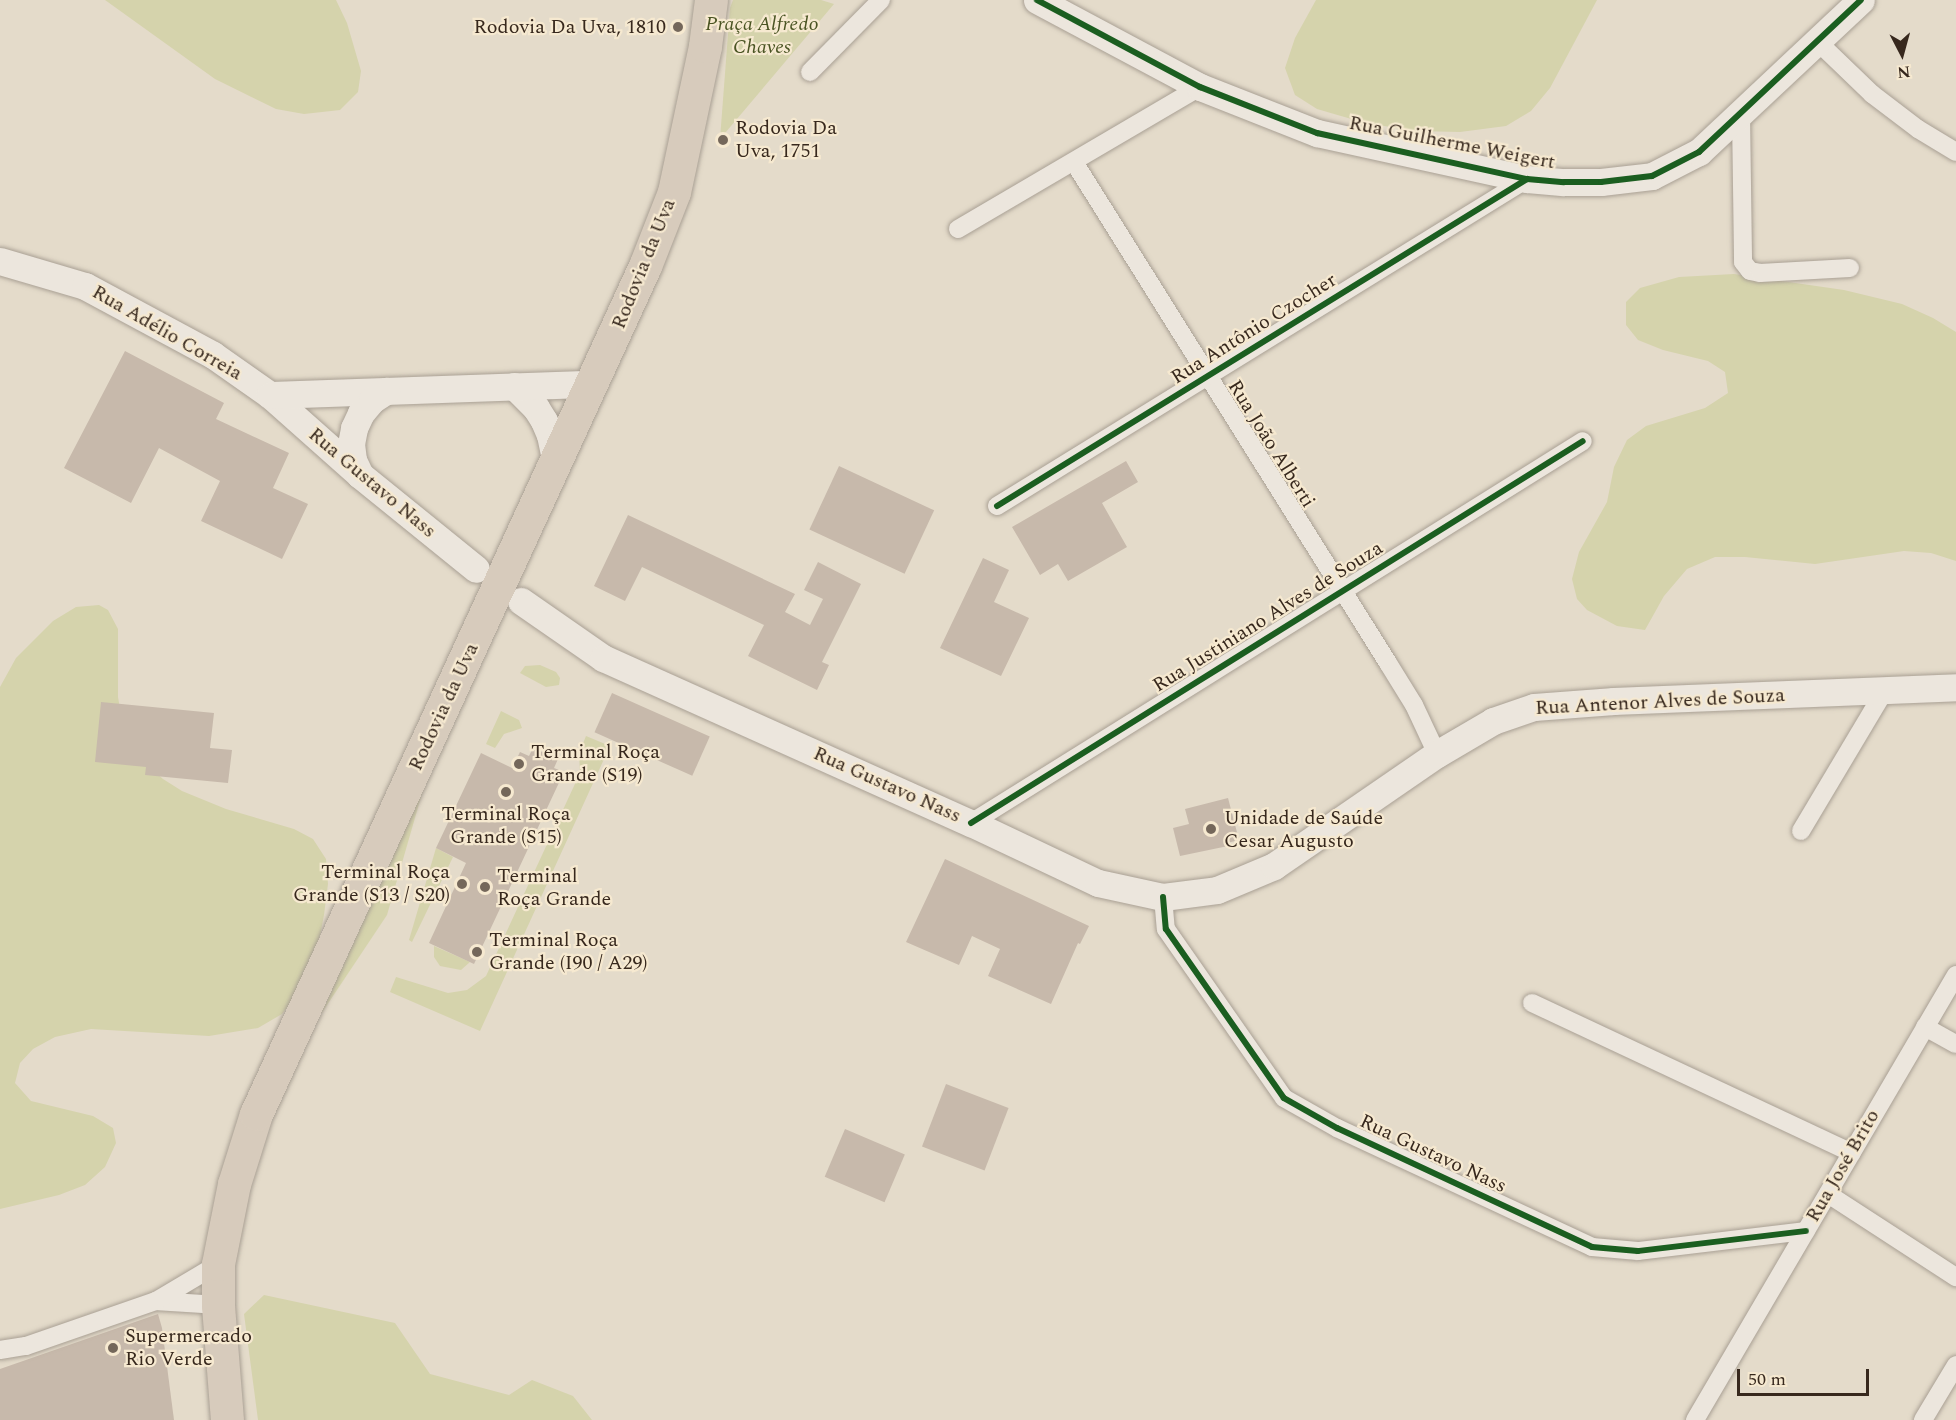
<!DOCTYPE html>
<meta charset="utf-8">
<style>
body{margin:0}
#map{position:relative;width:1956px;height:1420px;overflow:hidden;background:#e4dbca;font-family:Spectral,serif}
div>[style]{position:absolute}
.green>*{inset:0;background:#d5d3ac}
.building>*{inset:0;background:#c7b9ab;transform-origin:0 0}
.roads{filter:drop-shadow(0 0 2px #a9a094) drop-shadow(0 0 2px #a9a094)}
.street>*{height:18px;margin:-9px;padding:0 9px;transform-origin:9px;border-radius:9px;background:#ece6dd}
.secondary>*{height:27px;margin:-13.5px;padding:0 13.5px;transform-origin:13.5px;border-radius:13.5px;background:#ece6dd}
.highway>*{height:33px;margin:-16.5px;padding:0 16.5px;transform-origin:16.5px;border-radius:16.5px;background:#d7cbbc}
.cycleway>*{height:6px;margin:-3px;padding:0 3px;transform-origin:3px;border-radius:3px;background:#1b5e20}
.dots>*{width:16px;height:16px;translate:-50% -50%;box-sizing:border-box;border:3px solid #f6e9d0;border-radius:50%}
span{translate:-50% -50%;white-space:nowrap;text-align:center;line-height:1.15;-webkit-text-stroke:4.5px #f6e9d0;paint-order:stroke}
.park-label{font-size:20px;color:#4a5423;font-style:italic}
.poi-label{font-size:20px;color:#37281d}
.right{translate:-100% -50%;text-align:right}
.left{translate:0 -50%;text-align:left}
.street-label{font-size:20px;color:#37281d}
.north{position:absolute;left:1872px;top:24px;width:60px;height:60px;-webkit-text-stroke:4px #f6e9d0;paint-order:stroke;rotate:174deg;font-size:16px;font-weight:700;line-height:24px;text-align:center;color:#37281d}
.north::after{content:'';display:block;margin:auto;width:21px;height:27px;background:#37281d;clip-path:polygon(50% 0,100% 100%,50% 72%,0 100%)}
.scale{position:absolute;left:1737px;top:1369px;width:132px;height:27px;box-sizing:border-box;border:3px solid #37281d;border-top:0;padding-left:8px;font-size:18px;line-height:21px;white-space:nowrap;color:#37281d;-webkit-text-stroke:4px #f6e9d0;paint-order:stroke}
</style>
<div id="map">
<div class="green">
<div style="clip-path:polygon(105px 0,336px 0,347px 23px,361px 71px,358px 92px,340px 110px,304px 114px,276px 109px,215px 79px)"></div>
<div style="clip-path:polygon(733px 0,821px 0,834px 4px,720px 139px,730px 8px)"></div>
<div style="clip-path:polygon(1316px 0,1597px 0,1550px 88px,1531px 111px,1506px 126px,1460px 132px,1416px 131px,1365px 123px,1317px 109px,1295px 95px,1285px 68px,1295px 38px)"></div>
<div style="clip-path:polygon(1734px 274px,1844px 290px,1902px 304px,1933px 318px,1956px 332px,1956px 561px,1931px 553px,1904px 551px,1815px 564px,1745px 557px,1715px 557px,1687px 569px,1664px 596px,1645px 630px,1617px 626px,1587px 610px,1577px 599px,1572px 579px,1579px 552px,1607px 502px,1614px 467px,1627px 440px,1646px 426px,1705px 408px,1728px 393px,1725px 372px,1708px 361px,1663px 350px,1638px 340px,1626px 325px,1626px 302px,1640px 288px,1679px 277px)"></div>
<div style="clip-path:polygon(99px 605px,108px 610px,118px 629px,118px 697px,124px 732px,134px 753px,163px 779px,182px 791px,226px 809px,294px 829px,313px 839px,326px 859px,328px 884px,324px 915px,315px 961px,307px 983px,282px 1014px,258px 1028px,209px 1036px,91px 1029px,55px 1037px,33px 1049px,20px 1063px,15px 1083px,31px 1101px,93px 1116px,113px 1128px,116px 1143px,105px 1167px,85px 1185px,59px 1195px,0 1209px,0 687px,16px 658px,53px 621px,76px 607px)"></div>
<div style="clip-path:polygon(540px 665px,556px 672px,560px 678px,559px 685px,546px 687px,520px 673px,525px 666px)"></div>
<div style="clip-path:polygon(501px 711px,519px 720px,522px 728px,504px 734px,495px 748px,486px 744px)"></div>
<div style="clip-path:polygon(586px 736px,610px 746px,480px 1031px,390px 992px,396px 977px,448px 993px,467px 990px,486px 976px,580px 773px,579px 753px)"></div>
<div style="clip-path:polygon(423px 790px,387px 915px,321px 1014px)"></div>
<div style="clip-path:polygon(436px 848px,453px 857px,412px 942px,409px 940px)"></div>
<div style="clip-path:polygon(434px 946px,470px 962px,461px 970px,440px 966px,434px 957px)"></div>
<div style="clip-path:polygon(264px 1295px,395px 1323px,430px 1374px,509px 1395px,532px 1380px,573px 1396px,592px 1420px,258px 1420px,244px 1314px)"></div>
</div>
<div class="building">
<div style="clip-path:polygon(125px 351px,224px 403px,216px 419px,289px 453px,273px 488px,308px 504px,282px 559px,201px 521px,220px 481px,159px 448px,131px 503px,64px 468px)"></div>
<div style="clip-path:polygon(1126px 461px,1138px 482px,1102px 503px,1127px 547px,1068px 581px,1058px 564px,1040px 575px,1012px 527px)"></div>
<div style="left:839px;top:466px;width:105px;height:70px;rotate:25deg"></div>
<div style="clip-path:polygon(628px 515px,795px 594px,785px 612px,810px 625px,823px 599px,804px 590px,818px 562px,861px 584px,822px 662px,829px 665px,817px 690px,748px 656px,764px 625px,642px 567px,625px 601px,594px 586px)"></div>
<div style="clip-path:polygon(983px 558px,1009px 570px,994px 602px,1029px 618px,1001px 676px,940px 648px)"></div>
<div style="left:612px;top:693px;width:107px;height:43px;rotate:24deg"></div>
<div style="clip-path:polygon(101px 702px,214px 713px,210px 748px,232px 750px,228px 783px,145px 775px,146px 767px,95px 762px)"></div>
<div style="clip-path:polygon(533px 748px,558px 759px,554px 768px,564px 772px,474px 964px,429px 943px,466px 863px,436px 848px,481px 753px,512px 768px,520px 752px,529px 756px)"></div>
<div style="clip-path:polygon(1228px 798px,1239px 840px,1227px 843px,1228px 846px,1180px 856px,1173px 828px,1189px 824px,1185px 809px)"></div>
<div style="clip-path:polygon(945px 859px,1089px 926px,1080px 944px,1078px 943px,1051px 1004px,988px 976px,1000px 949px,972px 936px,959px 965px,906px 942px)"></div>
<div style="left:946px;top:1084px;width:67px;height:67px;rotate:21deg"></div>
<div style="left:845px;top:1129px;width:65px;height:52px;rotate:23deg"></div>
<div style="clip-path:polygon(158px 1314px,162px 1328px,174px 1420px,0 1420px,0 1369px)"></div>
</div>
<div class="roads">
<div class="street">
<div style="left:1818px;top:42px;width:75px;rotate:43.9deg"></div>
<div style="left:1872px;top:94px;width:58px;rotate:37.3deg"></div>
<div style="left:1918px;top:129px;width:44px;rotate:31.2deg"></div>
<div style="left:810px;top:72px;width:101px;rotate:-45.4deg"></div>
<div style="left:1741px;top:114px;width:148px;rotate:89.2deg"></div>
<div style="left:1743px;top:262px;width:11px;rotate:52deg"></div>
<div style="left:1750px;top:271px;width:10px;rotate:11deg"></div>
<div style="left:1760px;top:273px;width:90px;rotate:-3.2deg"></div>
<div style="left:1074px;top:162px;width:591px;rotate:57.92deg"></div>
<div style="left:1388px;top:663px;width:49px;rotate:58.2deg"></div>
<div style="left:1414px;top:705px;width:54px;rotate:64.9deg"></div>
<div style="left:958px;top:229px;width:281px;rotate:-30.4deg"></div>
<div style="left:997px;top:506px;width:623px;rotate:-31.67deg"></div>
<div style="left:971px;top:823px;width:721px;rotate:-31.97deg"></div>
<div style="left:1801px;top:831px;width:164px;rotate:-59.2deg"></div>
<div style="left:1163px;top:897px;width:32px;rotate:85deg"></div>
<div style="left:1166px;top:929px;width:206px;rotate:55.1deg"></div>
<div style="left:1284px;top:1098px;width:61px;rotate:29.5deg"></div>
<div style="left:1337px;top:1128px;width:281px;rotate:25deg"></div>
<div style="left:1592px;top:1247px;width:46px;rotate:5deg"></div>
<div style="left:1638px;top:1251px;width:169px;rotate:-6.8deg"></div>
<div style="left:1532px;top:1003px;width:353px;rotate:25.1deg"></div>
<div style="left:1925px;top:1027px;width:35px;rotate:29deg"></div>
<div style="left:1828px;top:1194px;width:153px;rotate:33deg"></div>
<div style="left:156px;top:1301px;width:62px;rotate:3.7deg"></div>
<div style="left:0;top:1350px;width:26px;rotate:-9deg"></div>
<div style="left:26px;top:1346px;width:138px;rotate:-19.1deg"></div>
<div style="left:156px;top:1301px;width:72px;rotate:-30.8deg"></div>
<div style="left:1695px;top:1420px;width:516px;rotate:-59.61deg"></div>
<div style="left:1923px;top:1420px;width:64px;rotate:-59deg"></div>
</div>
<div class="secondary">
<div style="left:1037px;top:0;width:185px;rotate:28.1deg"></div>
<div style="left:1200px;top:87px;width:126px;rotate:21.5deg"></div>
<div style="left:1317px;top:133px;width:215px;rotate:12.4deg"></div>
<div style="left:1527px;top:179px;width:37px;rotate:5deg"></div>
<div style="left:1564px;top:182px;width:37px"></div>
<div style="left:1601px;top:182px;width:51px;rotate:-6.7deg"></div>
<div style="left:1652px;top:176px;width:53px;rotate:-27.1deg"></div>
<div style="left:1699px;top:152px;width:222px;rotate:-43.2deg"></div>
<div style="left:0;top:261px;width:89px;rotate:16.4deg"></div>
<div style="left:85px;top:286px;width:145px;rotate:28.3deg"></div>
<div style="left:213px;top:355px;width:70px;rotate:35.1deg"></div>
<div style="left:270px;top:395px;width:120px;rotate:41.6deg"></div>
<div style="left:360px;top:475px;width:149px;rotate:39deg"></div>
<div style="left:514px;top:386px;width:31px;rotate:45deg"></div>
<div style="left:536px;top:408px;width:15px;rotate:58deg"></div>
<div style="left:544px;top:421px;width:15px;rotate:67deg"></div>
<div style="left:550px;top:435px;width:30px;rotate:78deg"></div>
<div style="left:270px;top:395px;width:322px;rotate:-2deg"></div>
<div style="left:360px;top:475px;width:17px;rotate:-115deg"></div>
<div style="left:353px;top:460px;width:16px;rotate:-97deg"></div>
<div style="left:351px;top:444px;width:16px;rotate:-79deg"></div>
<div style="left:354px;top:428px;width:17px;rotate:-65deg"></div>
<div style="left:361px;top:413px;width:17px;rotate:-50deg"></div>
<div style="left:372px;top:400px;width:17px;rotate:-33deg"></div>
<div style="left:521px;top:601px;width:100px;rotate:34.8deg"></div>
<div style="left:603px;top:658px;width:403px;rotate:24.2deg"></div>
<div style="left:971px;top:823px;width:140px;rotate:25.3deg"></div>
<div style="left:1098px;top:883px;width:66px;rotate:12.2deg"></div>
<div style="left:1163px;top:897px;width:54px;rotate:-7.4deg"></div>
<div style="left:1217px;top:890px;width:62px;rotate:-22.8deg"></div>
<div style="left:1274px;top:866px;width:198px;rotate:-34.5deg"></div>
<div style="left:1437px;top:754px;width:65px;rotate:-30.5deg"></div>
<div style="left:1493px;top:721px;width:43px;rotate:-18.9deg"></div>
<div style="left:1534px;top:707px;width:80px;rotate:-4.3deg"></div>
<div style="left:1614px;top:701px;width:342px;rotate:-2.3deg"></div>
</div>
<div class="highway">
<div style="left:227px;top:1420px;width:115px;rotate:-94.5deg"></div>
<div style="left:218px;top:1305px;width:41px;rotate:-90deg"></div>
<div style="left:218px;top:1264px;width:82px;rotate:-78.7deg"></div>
<div style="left:234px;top:1184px;width:73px;rotate:-72.6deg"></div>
<div style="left:256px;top:1114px;width:933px;rotate:-65.36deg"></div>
<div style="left:645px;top:266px;width:79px;rotate:-68.6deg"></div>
<div style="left:674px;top:192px;width:149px;rotate:-78deg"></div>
<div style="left:705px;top:46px;width:46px;rotate:-82.6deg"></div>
</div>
</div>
<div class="cycleway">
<div style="left:1037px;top:0;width:185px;rotate:28.1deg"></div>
<div style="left:1200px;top:87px;width:126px;rotate:21.5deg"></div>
<div style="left:1317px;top:133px;width:215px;rotate:12.4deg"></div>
<div style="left:1527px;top:179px;width:37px;rotate:5deg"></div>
<div style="left:1564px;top:182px;width:37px"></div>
<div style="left:1601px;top:182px;width:51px;rotate:-6.7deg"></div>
<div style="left:1652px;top:176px;width:53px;rotate:-27.1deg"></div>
<div style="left:1699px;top:152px;width:222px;rotate:-43.2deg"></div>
<div style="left:997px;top:506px;width:623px;rotate:-31.67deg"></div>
<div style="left:971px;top:823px;width:721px;rotate:-31.97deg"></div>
<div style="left:1163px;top:897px;width:32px;rotate:85deg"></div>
<div style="left:1166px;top:929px;width:206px;rotate:55.1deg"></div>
<div style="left:1284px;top:1098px;width:61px;rotate:29.5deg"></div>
<div style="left:1337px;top:1128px;width:281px;rotate:25deg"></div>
<div style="left:1592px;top:1247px;width:46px;rotate:5deg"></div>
<div style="left:1638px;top:1251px;width:169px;rotate:-6.8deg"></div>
</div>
<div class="dots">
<div style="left:678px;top:27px;background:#74675a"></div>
<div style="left:723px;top:140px;background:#74675a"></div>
<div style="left:519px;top:764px;background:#74675a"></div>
<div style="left:506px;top:792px;background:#74675a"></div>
<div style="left:1211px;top:829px;background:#74675a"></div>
<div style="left:462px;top:884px;background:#74675a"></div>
<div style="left:485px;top:887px;background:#74675a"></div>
<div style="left:477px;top:952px;background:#74675a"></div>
<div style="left:113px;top:1348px;background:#74675a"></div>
</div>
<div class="park-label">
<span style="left:762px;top:36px">Praça Alfredo<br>Chaves</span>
</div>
<div class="poi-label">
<span class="right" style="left:666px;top:27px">Rodovia Da Uva, 1810</span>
<span class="left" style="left:735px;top:140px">Rodovia Da<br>Uva, 1751</span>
<span class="left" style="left:531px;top:764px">Terminal Roça<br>Grande (S19)</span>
<span style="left:506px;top:826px">Terminal Roça<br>Grande (S15)</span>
<span class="left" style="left:1224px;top:830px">Unidade de Saúde<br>Cesar Augusto</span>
<span class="right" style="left:450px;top:884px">Terminal Roça<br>Grande (S13 / S20)</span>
<span class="left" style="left:497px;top:888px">Terminal<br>Roça Grande</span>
<span class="left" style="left:489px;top:952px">Terminal Roça<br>Grande (I90 / A29)</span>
<span class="left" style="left:125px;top:1348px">Supermercado<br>Rio Verde</span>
</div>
<div class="street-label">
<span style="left:1452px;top:143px;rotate:11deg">Rua Guilherme Weigert</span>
<span style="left:644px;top:264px;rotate:-68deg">Rodovia da Uva</span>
<span style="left:1254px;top:329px;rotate:-32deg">Rua Antônio Czocher</span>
<span style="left:167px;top:333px;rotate:30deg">Rua Adélio Correia</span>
<span style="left:1271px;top:444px;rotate:58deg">Rua João Alberti</span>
<span style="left:372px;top:483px;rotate:40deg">Rua Gustavo Nass</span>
<span style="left:1268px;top:617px;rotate:-32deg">Rua Justiniano Alves de Souza</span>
<span style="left:1660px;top:702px;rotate:-3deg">Rua Antenor Alves de Souza</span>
<span style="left:444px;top:707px;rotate:-65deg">Rodovia da Uva</span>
<span style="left:887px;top:785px;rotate:24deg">Rua Gustavo Nass</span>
<span style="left:1433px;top:1154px;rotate:25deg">Rua Gustavo Nass</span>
<span style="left:1843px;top:1166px;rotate:-60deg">Rua José Brito</span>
</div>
<div class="north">N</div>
<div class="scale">50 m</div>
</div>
